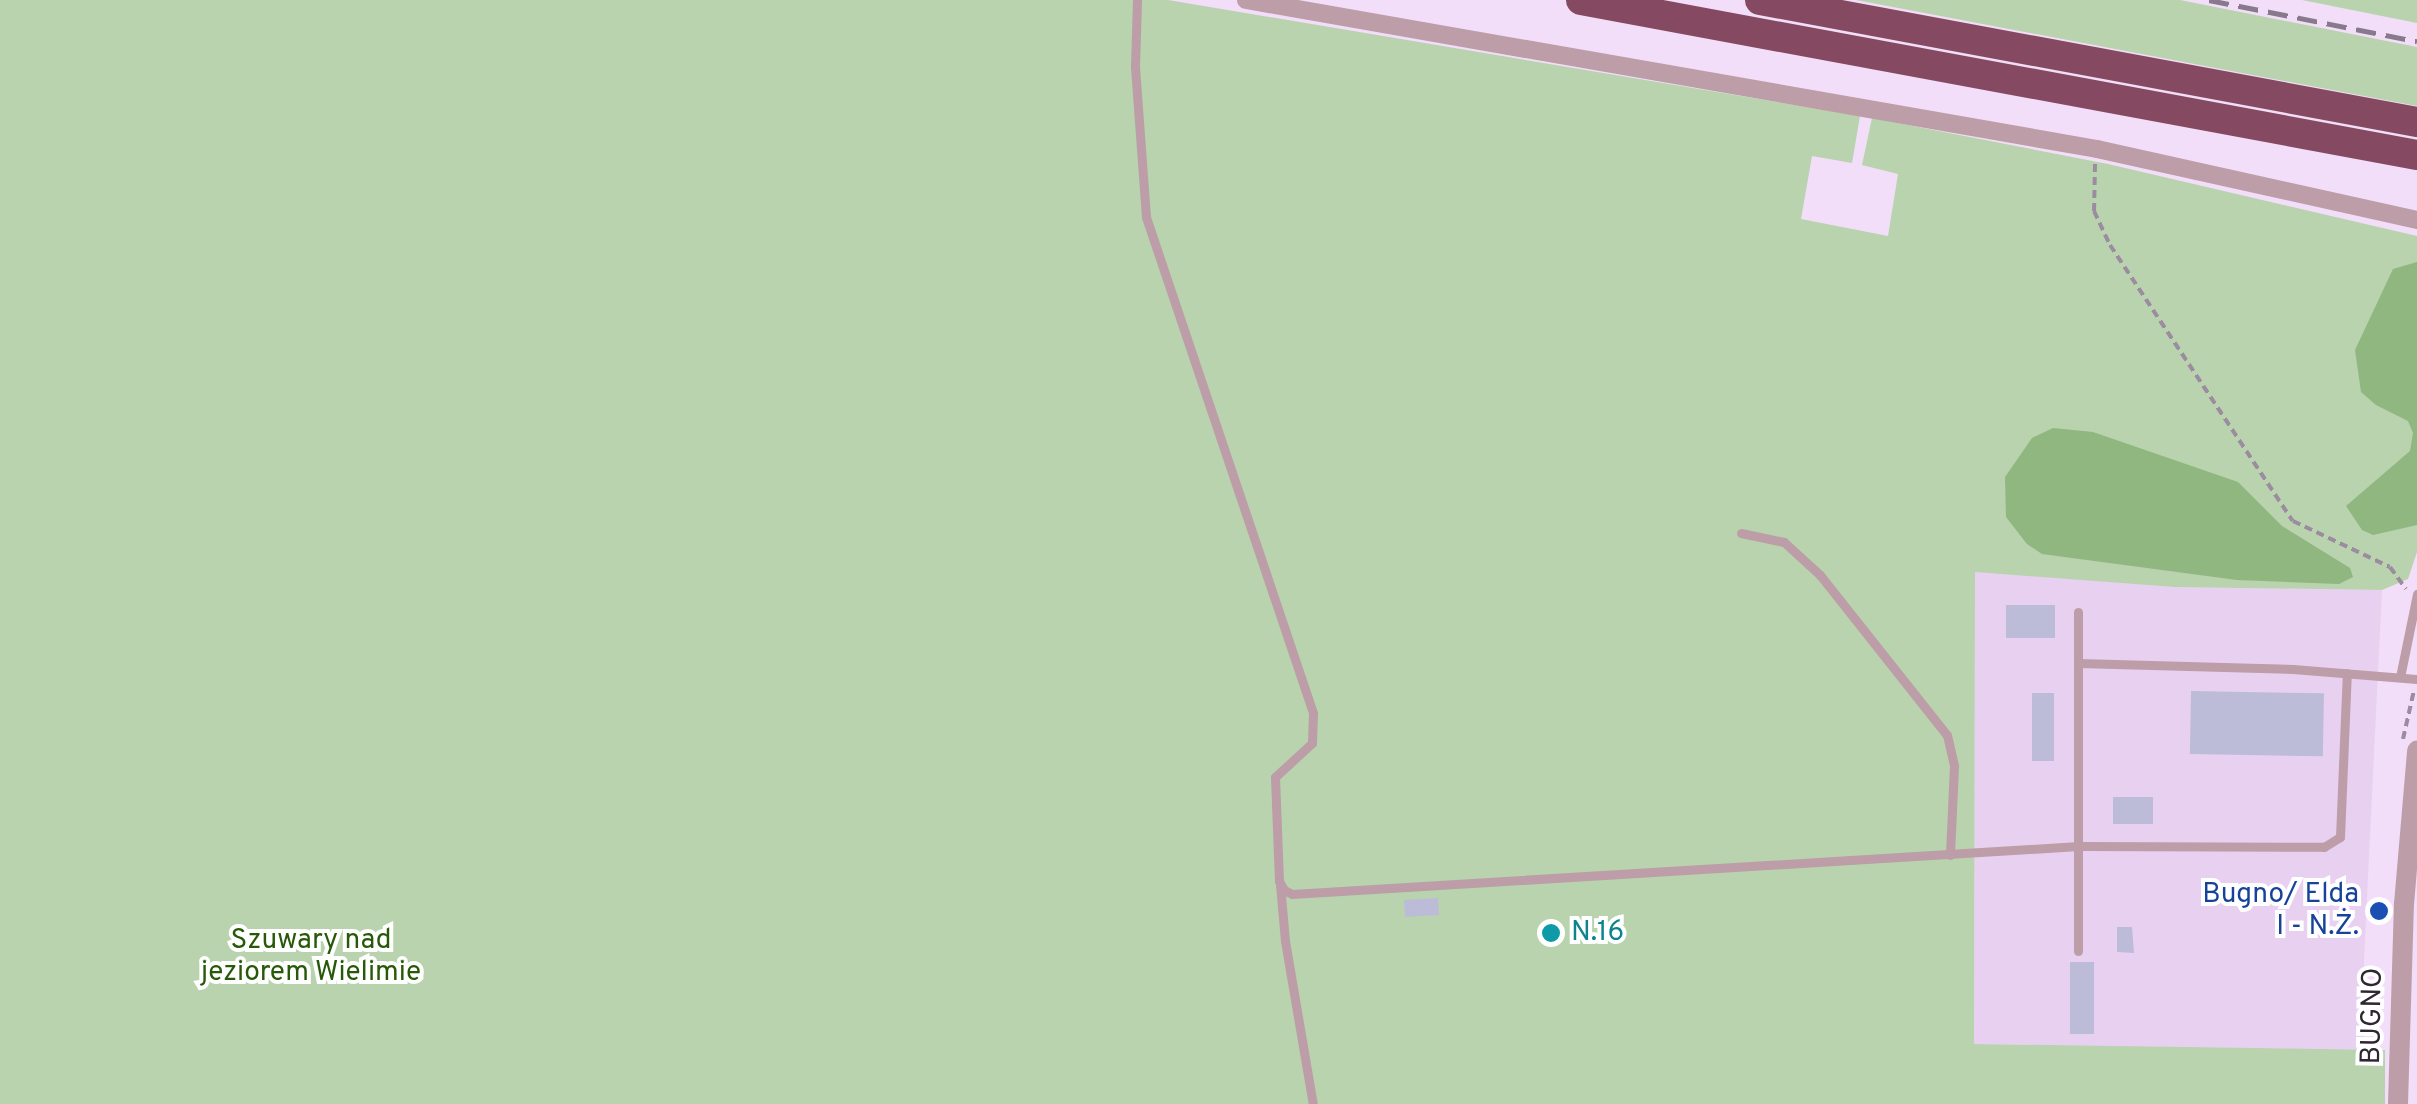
<!DOCTYPE html>
<meta charset="utf-8">
<style>
body{margin:0}
#map{position:relative;width:2417px;height:1104px;overflow:hidden;background:#f2def8;font-family:Overpass,sans-serif}
div>[style]{position:absolute}
.built>*{inset:0;background:#e8d1f0}
.green>*{inset:0;background:#b8d3ad}
.forest>*{inset:0;background:#8fb77f}
.building>*{inset:0;background:#bcbcd9;transform-origin:0 0}
.path>*{height:4px;margin-top:-2px;transform-origin:0;background:repeating-linear-gradient(90deg,#9b8c9f 0 8px,transparent 0 13px)}
.service>*{height:9px;margin:-4.5px;padding:0 4.5px;transform-origin:4.5px;border-radius:4.5px;background:#bc9da8}
.minor>*{height:18px;margin:-9px;padding:0 9px;transform-origin:9px;border-radius:9px;background:#bc9da8}
.tertiary>*{height:20px;margin:-10px;padding:0 10px;transform-origin:10px;border-radius:10px;background:#bc9da8}
.motorway>*{height:30px;margin:-15px;padding:0 15px;transform-origin:15px;border-radius:15px;background:#864962}
.rail>*{height:5px;margin-top:-2.5px;transform-origin:0;background:repeating-linear-gradient(90deg,#887a8c 0 20px,transparent 0 30px)}
.dots>*{width:28px;height:28px;translate:-50% -50%;box-sizing:border-box;border:5px solid #fff;border-radius:50%}
span{translate:-50% -50%;white-space:nowrap;text-align:center;line-height:1.15;-webkit-text-stroke:8px #fff;paint-order:stroke}
.transit-label{font-size:28px;color:#164399}
.right{translate:-100% -50%;text-align:right}
.culture-label{font-size:28px;color:#0d838f}
.left{translate:0 -50%;text-align:left}
.park-label{font-size:28px;color:#285908}
.street-label{font-size:28px;color:#2e2630}
</style>
<div id="map">
<div class="built">
<div style="clip-path:polygon(1975px 571px,2174px 587px,2382px 590px,2364px 960px,2364px 1050px,1974px 1044px)"></div>
</div>
<div class="green">
<div style="clip-path:polygon(0 0,1168px 0,1860px 116px,1852px 163px,1812px 156px,1801px 219px,1888px 236px,1898px 174px,1862px 165px,1872px 118px,2108px 164px,2417px 236px,2417px 552px,2408px 579px,2382px 590px,2174px 587px,1975px 572px,1974px 1044px,2385px 1050px,2385px 1104px,0 1104px)"></div>
<div style="clip-path:polygon(1856px 0,2180px 0,2417px 47px,2417px 106px)"></div>
<div style="clip-path:polygon(2302px 0,2417px 0,2417px 23px)"></div>
</div>
<div class="forest">
<div style="clip-path:polygon(2417px 262px,2417px 525px,2373px 535px,2362px 530px,2346px 506px,2410px 451px,2413px 433px,2408px 421px,2376px 405px,2361px 392px,2355px 350px,2393px 269px)"></div>
<div style="clip-path:polygon(2053px 428px,2093px 432px,2238px 482px,2282px 526px,2350px 568px,2353px 577px,2339px 584px,2237px 580px,2042px 554px,2027px 544px,2006px 517px,2005px 477px,2032px 438px)"></div>
</div>
<div class="building">
<div style="left:2006px;top:605px;width:49px;height:33px"></div>
<div style="left:2191px;top:691px;width:133px;height:63px;rotate:1deg"></div>
<div style="left:2032px;top:693px;width:22px;height:68px"></div>
<div style="left:2113px;top:797px;width:40px;height:27px"></div>
<div style="left:2230px;top:884px;width:18px;height:21px"></div>
<div style="left:1438px;top:898px;width:17px;height:34px;rotate:87deg"></div>
<div style="clip-path:polygon(2117px 927px,2132px 927px,2134px 953px,2117px 952px)"></div>
<div style="left:2070px;top:962px;width:24px;height:72px"></div>
</div>
<div class="path">
<div style="left:2095px;top:164px;width:47px;rotate:91.2deg"></div>
<div style="left:2094px;top:211px;width:38px;rotate:65deg"></div>
<div style="left:2110px;top:245px;width:331px;rotate:56.5deg"></div>
<div style="left:2293px;top:521px;width:107px;rotate:25.4deg"></div>
<div style="left:2390px;top:567px;width:27px;rotate:54deg"></div>
<div style="left:2403px;top:739px;width:50px;rotate:-77.3deg"></div>
</div>
<div class="service">
<div style="left:1137px;top:0;width:67px;rotate:91.7deg"></div>
<div style="left:1135px;top:67px;width:150px;rotate:85.8deg"></div>
<div style="left:1146px;top:217px;width:523px;rotate:71.39deg"></div>
<div style="left:1313px;top:713px;width:30px;rotate:92deg"></div>
<div style="left:1312px;top:743px;width:50px;rotate:137.4deg"></div>
<div style="left:1275px;top:777px;width:104px;rotate:87.8deg"></div>
<div style="left:1279px;top:881px;width:10px;rotate:61deg"></div>
<div style="left:1284px;top:890px;width:9px;rotate:27deg"></div>
<div style="left:1292px;top:894px;width:788px;rotate:-3.49deg"></div>
<div style="left:2079px;top:846px;width:245px;rotate:0.2deg"></div>
<div style="left:2324px;top:847px;width:19px;rotate:-32deg"></div>
<div style="left:2340px;top:837px;width:164px;rotate:-87.6deg"></div>
<div style="left:1741px;top:533px;width:44px;rotate:11.8deg"></div>
<div style="left:1784px;top:542px;width:49px;rotate:42.5deg"></div>
<div style="left:1820px;top:575px;width:204px;rotate:51.6deg"></div>
<div style="left:1947px;top:735px;width:32px;rotate:77deg"></div>
<div style="left:1954px;top:766px;width:89px;rotate:92.6deg"></div>
<div style="left:2078px;top:612px;width:339px;rotate:90deg"></div>
<div style="left:2078px;top:663px;width:215px;rotate:1.6deg"></div>
<div style="left:2293px;top:669px;width:124px;rotate:4.6deg"></div>
<div style="left:2400px;top:677px;width:85px;rotate:-78.4deg"></div>
<div style="left:1280px;top:884px;width:57px;rotate:85deg"></div>
<div style="left:1285px;top:941px;width:165px;rotate:80.3deg"></div>
</div>
<div class="minor">
<div style="left:1246px;top:0;width:864px;rotate:9.93deg"></div>
<div style="left:2097px;top:149px;width:328px;rotate:12.5deg"></div>
</div>
<div class="tertiary">
<div style="left:2398px;top:1104px;width:200px;rotate:-88.3deg"></div>
<div style="left:2404px;top:904px;width:154px;rotate:-85.1deg"></div>
</div>
<div class="motorway">
<div style="left:1581px;top:0;width:850px;rotate:10.5deg"></div>
<div style="left:1760px;top:0;width:668px;rotate:10.52deg"></div>
</div>
<div class="rail">
<div style="left:2209px;top:0;width:212px;rotate:11.2deg"></div>
</div>
<div class="dots">
<div style="left:2379px;top:911px;background:#1a4fb4"></div>
<div style="left:1551px;top:933px;background:#0f9aa8"></div>
</div>
<div class="transit-label">
<span class="right" style="left:2359px;top:911px">Bugno/ Elda<br>I - N.Ż.</span>
</div>
<div class="culture-label">
<span class="left" style="left:1571px;top:933px">N.16</span>
</div>
<div class="park-label">
<span style="left:311px;top:957px">Szuwary nad<br>jeziorem Wielimie</span>
</div>
<div class="street-label">
<span style="left:2373px;top:1016px;rotate:-89deg">BUGNO</span>
</div>
</div>
